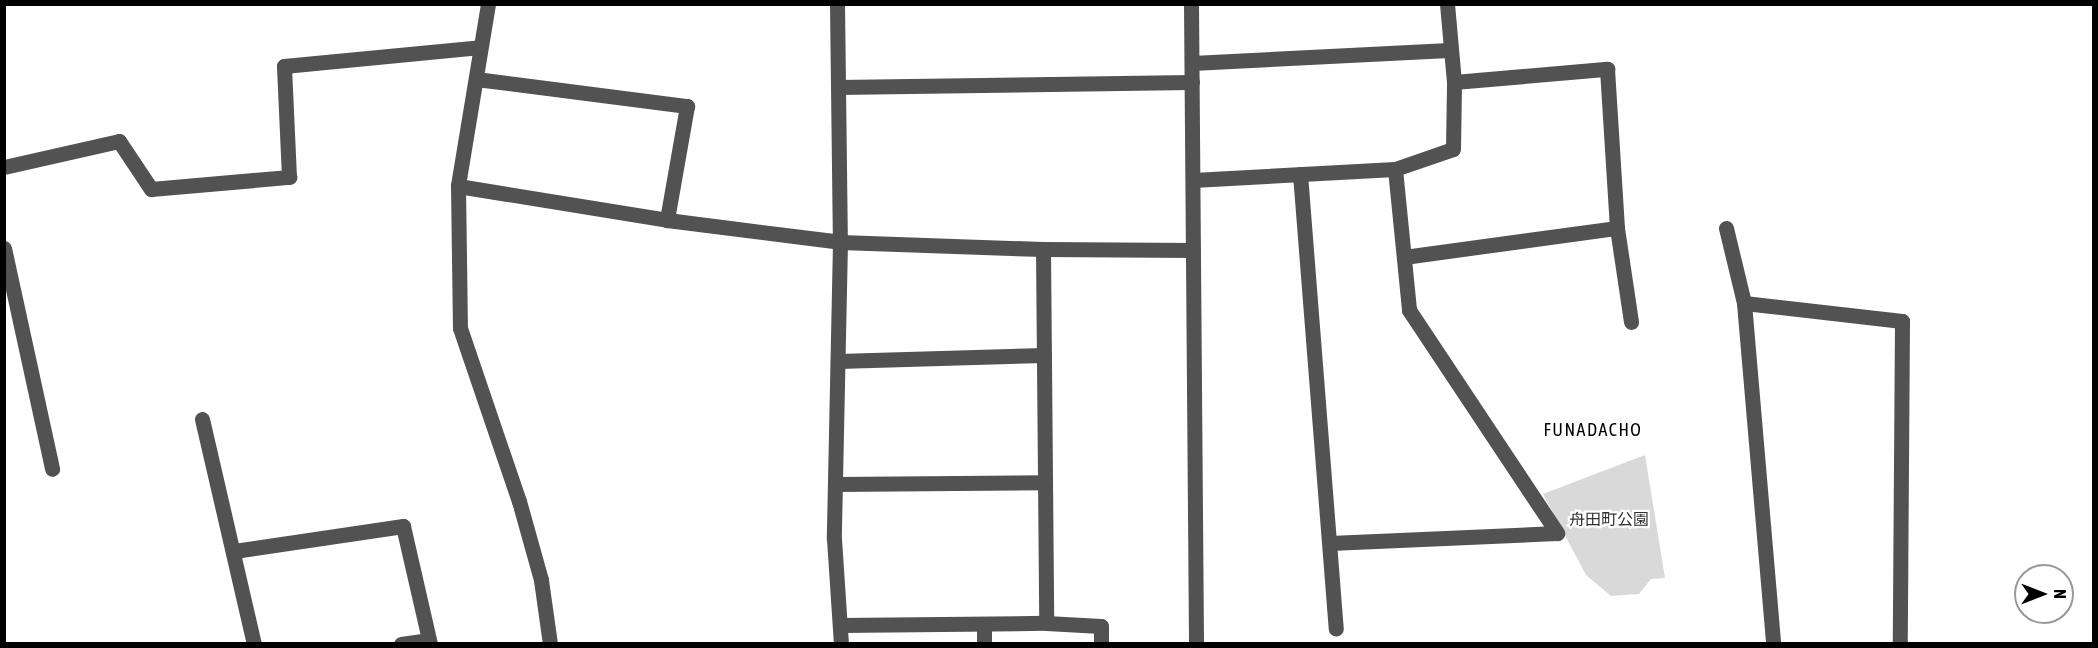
<!DOCTYPE html>
<meta charset="utf-8">
<style>
body{margin:0}
#map{position:relative;width:2098px;height:648px;overflow:hidden;background:#fff;font-family:"Asap Condensed","Noto Sans JP",sans-serif}
div>[style]{position:absolute}
.green>*{inset:0;background:#d9d9d9}
.minor>*{height:15px;margin:-7.5px;padding:0 7.5px;transform-origin:7.5px;border-radius:7.5px;background:#525252}
span{translate:-50% -50%;white-space:nowrap;text-align:center;line-height:1.15;-webkit-text-stroke:4.5px #fff;paint-order:stroke}
.park-label{font-size:16px;color:#303030}
.neighbourhood-label{font-size:18px;color:#000;letter-spacing:1.5px}
.frame{position:absolute;inset:0;border:6px solid #000;pointer-events:none}
.north{position:absolute;left:2014px;top:564px;width:60px;height:60px;box-sizing:border-box;background:#fff;border:2px solid #999;border-radius:50%;rotate:90deg;font-size:16px;font-weight:700;line-height:24px;text-align:center;color:#000}
.north::after{content:'';display:block;margin:auto;width:21px;height:27px;background:#000;clip-path:polygon(50% 0,100% 100%,50% 72%,0 100%)}
</style>
<div id="map">
<div class="green">
<div style="clip-path:polygon(1645px 455px,1665px 578px,1651px 579px,1639px 594px,1611px 596px,1586px 575px,1543px 494px)"></div>
</div>
<div class="minor">
<div style="left:488px;top:4px;width:184px;rotate:99.4deg"></div>
<div style="left:458px;top:186px;width:142px;rotate:89.2deg"></div>
<div style="left:460px;top:328px;width:183px;rotate:71.2deg"></div>
<div style="left:519px;top:501px;width:82px;rotate:74.4deg"></div>
<div style="left:541px;top:580px;width:65px;rotate:82deg"></div>
<div style="left:837px;top:4px;width:238px;rotate:89.3deg"></div>
<div style="left:840px;top:242px;width:297px;rotate:91.2deg"></div>
<div style="left:834px;top:539px;width:105px;rotate:86.2deg"></div>
<div style="left:1191px;top:4px;width:638px;rotate:89.55deg"></div>
<div style="left:1192px;top:63px;width:257px;rotate:-2.9deg"></div>
<div style="left:476px;top:79px;width:213px;rotate:7.3deg"></div>
<div style="left:687px;top:106px;width:116px;rotate:100deg"></div>
<div style="left:1454px;top:82px;width:154px;rotate:-4.9deg"></div>
<div style="left:1607px;top:69px;width:159px;rotate:86.4deg"></div>
<div style="left:1617px;top:228px;width:95px;rotate:81.5deg"></div>
<div style="left:838px;top:87px;width:354px;rotate:-0.8deg"></div>
<div style="left:4px;top:167px;width:118px;rotate:-12.7deg"></div>
<div style="left:119px;top:141px;width:58px;rotate:56.3deg"></div>
<div style="left:151px;top:189px;width:139px;rotate:-5deg"></div>
<div style="left:289px;top:177px;width:111px;rotate:-92.6deg"></div>
<div style="left:284px;top:66px;width:197px;rotate:-5.5deg"></div>
<div style="left:1395px;top:169px;width:142px;rotate:84.3deg"></div>
<div style="left:1409px;top:310px;width:268px;rotate:56.4deg"></div>
<div style="left:1300px;top:174px;width:456px;rotate:85.5deg"></div>
<div style="left:1193px;top:180px;width:202px;rotate:-3.1deg"></div>
<div style="left:1395px;top:169px;width:61px;rotate:-19deg"></div>
<div style="left:1453px;top:149px;width:67px;rotate:-89.1deg"></div>
<div style="left:1454px;top:82px;width:78px;rotate:-95.1deg"></div>
<div style="left:458px;top:186px;width:212px;rotate:9.2deg"></div>
<div style="left:667px;top:220px;width:174px;rotate:7.2deg"></div>
<div style="left:840px;top:242px;width:203px;rotate:2deg"></div>
<div style="left:1043px;top:249px;width:150px;rotate:0.4deg"></div>
<div style="left:1726px;top:228px;width:77px;rotate:76.5deg"></div>
<div style="left:1744px;top:303px;width:342px;rotate:85.1deg"></div>
<div style="left:4px;top:248px;width:226px;rotate:77.7deg"></div>
<div style="left:1043px;top:249px;width:374px;rotate:89.5deg"></div>
<div style="left:1404px;top:257px;width:215px;rotate:-7.8deg"></div>
<div style="left:1744px;top:303px;width:159px;rotate:6.5deg"></div>
<div style="left:1902px;top:321px;width:323px;rotate:90.4deg"></div>
<div style="left:838px;top:361px;width:206px;rotate:-1.7deg"></div>
<div style="left:202px;top:419px;width:231px;rotate:77deg"></div>
<div style="left:835px;top:484px;width:210px;rotate:-0.5deg"></div>
<div style="left:1330px;top:543px;width:227px;rotate:-2.5deg"></div>
<div style="left:234px;top:551px;width:171px;rotate:-8.4deg"></div>
<div style="left:403px;top:526px;width:121px;rotate:77.1deg"></div>
<div style="left:984px;top:624px;width:20px;rotate:90deg"></div>
<div style="left:840px;top:625px;width:206px;rotate:-0.6deg"></div>
<div style="left:1046px;top:623px;width:55px;rotate:3.1deg"></div>
<div style="left:1101px;top:626px;width:18px;rotate:90deg"></div>
<div style="left:401px;top:644px;width:27px;rotate:-8deg"></div>
</div>
<div class="park-label">
<span style="left:1609px;top:519px">舟田町公園</span>
</div>
<div class="neighbourhood-label">
<span style="left:1593px;top:430px">FUNADACHO</span>
</div>
<div class="frame"></div>
<div class="north">N</div>
</div>
